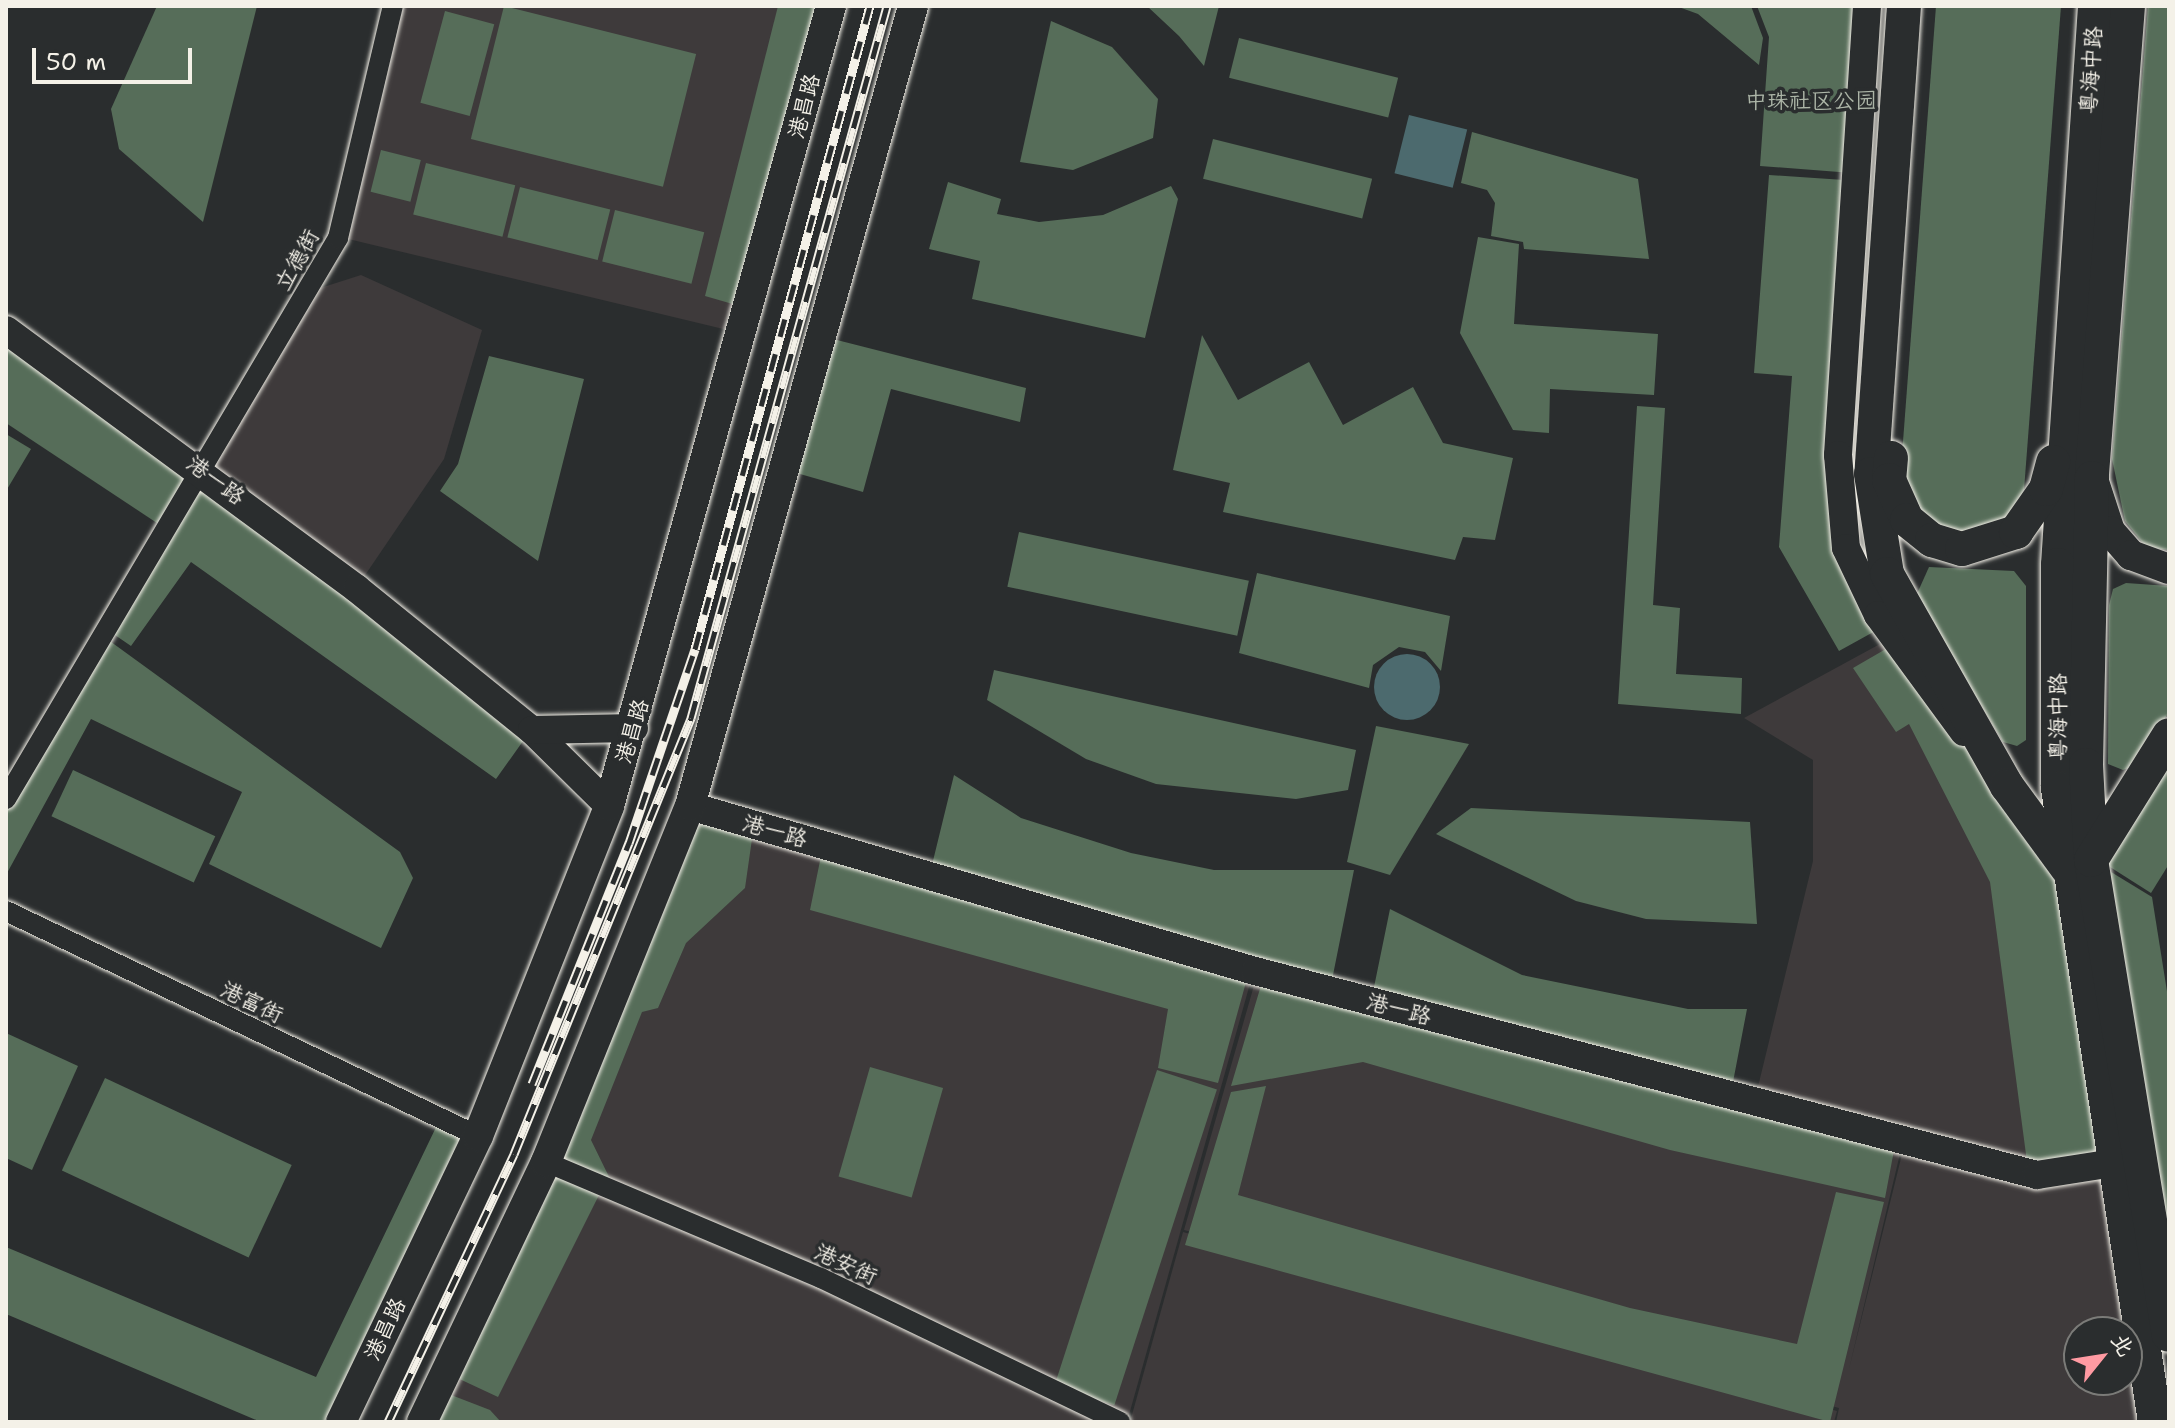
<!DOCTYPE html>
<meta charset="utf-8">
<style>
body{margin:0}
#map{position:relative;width:2175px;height:1428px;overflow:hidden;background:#2a2d2e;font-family:"Shantell Sans","LXGW WenKai TC",sans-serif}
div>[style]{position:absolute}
.built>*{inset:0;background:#3e3a3b}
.green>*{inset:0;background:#566d59;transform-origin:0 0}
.water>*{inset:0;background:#4c6a6e;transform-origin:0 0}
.round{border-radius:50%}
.roads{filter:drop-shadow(0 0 2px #f4f1e8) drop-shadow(0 0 2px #f4f1e8)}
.street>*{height:20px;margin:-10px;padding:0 10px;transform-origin:10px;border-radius:10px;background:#2a2d2e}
.secondary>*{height:28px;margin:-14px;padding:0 14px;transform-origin:14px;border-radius:14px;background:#2a2d2e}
.primary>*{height:30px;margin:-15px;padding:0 15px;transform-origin:15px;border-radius:15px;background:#2a2d2e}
.highway>*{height:34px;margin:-17px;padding:0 17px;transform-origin:17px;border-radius:17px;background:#2a2d2e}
.rail>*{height:9px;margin-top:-4.5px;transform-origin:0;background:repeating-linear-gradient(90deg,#2a2d2e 0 18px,#f4f1e8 0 36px);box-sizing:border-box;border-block:2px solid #f4f1e8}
span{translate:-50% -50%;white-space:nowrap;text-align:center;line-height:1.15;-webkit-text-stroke:7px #2a2d2e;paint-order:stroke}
.street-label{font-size:22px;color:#f4f1e8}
.park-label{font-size:22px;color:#adb6a8}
.frame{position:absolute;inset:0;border:8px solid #f4f1e8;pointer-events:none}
.north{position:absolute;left:2063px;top:1316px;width:80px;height:80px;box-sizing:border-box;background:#2a2d2e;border:2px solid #7b7b78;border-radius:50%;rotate:60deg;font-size:22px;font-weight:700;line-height:32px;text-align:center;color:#f4f1e8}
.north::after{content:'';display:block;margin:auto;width:28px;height:36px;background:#ff9aa2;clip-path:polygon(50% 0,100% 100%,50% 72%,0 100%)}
.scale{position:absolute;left:32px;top:48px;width:160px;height:36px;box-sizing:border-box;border:4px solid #f4f1e8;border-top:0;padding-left:10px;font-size:24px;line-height:28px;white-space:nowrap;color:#f4f1e8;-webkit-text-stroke:6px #2a2d2e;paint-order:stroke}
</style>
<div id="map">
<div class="built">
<div style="clip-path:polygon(395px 6px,828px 6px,740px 333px,340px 237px)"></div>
<div style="clip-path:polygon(361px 275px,482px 330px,444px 459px,357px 587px,205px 468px,311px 291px)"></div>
<div style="clip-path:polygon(1891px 638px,2006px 787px,2037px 1171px,1755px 1099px,1813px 861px,1813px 760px,1744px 718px)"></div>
<div style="clip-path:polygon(691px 809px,1253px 973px,1127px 1422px,548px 1161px)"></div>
<div style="clip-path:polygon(evenodd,1257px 975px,1903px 1141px,1849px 1369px,1905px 1142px,2038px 1177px,2112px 1166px,2152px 1422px,1836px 1422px,1839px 1408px,1184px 1230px,1257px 975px,2079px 1332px,2127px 1332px,2127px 1380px,2079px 1380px,2079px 1332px)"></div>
<div style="clip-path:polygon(547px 1164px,1117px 1422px,430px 1422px)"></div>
<div style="clip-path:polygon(1183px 1232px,1837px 1411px,1834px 1422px,1130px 1422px)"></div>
</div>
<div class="green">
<div style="clip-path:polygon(157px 6px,257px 6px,203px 222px,119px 149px,111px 109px)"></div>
<div style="left:504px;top:6px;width:198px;height:137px;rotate:14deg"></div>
<div style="clip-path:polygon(778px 6px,824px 6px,743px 307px,705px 296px)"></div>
<div style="clip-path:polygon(1147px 6px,1219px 6px,1204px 66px,1179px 36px)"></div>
<div style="clip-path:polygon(1676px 6px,1751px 6px,1763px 38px,1759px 65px,1698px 14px)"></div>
<div style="clip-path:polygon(1757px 6px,1864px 6px,1852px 173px,1760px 166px,1769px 37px)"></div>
<div style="clip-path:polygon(1936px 6px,2061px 6px,2024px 490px,2006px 522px,1964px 534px,1921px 519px,1900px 481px)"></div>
<div style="clip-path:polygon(2148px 6px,2169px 6px,2169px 550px,2146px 547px,2125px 521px,2112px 459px)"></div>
<div style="left:445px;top:11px;width:51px;height:95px;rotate:15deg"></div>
<div style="clip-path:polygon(1051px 21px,1112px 47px,1158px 99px,1153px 138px,1073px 170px,1020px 162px)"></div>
<div style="left:1239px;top:38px;width:164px;height:41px;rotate:14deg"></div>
<div style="clip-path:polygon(1472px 132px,1638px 179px,1649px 259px,1524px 249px,1523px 242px,1491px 236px,1495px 203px,1487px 190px,1461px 183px)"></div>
<div style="left:1213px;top:139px;width:164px;height:41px;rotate:14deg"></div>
<div style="left:381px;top:150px;width:41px;height:43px;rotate:14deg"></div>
<div style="left:426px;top:163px;width:92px;height:53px;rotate:14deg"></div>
<div style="clip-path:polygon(1769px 175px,1844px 180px,1829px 454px,1877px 630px,1839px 651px,1779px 547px,1792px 376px,1754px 373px)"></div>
<div style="clip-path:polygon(948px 182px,1001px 199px,997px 214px,1039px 222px,1103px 215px,1171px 186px,1178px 199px,1145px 338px,972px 299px,980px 261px,929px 249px)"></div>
<div style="left:520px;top:187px;width:93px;height:52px;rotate:14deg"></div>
<div style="left:615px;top:210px;width:92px;height:53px;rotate:14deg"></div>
<div style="clip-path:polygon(1478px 237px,1519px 244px,1514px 324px,1658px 334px,1654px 395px,1550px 389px,1549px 433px,1513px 430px,1460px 333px)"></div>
<div style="clip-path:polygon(1202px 335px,1238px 400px,1309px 362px,1343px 425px,1413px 387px,1443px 443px,1513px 458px,1495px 540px,1463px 537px,1455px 560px,1223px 512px,1230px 483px,1173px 470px)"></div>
<div style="clip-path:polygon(6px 336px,195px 468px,160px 525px,6px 423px)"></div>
<div style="clip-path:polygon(829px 338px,1026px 388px,1020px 422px,891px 389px,863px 492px,793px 472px)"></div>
<div style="clip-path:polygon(489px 356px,584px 379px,538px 561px,440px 491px,458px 464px)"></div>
<div style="clip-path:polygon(1637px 406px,1665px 408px,1653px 605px,1680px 608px,1676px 674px,1742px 678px,1741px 714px,1618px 704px)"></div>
<div style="clip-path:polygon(6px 434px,31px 449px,6px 491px)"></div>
<div style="clip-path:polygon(205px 477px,528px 734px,496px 779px,191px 562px,131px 646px,112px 633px)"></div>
<div style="left:1019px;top:532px;width:235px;height:56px;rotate:12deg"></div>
<div style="clip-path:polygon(1929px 567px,2014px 571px,2026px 586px,2026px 740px,2017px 746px,2003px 742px,1916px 596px)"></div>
<div style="clip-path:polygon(1257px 573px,1450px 616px,1441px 671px,1425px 652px,1399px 647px,1373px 665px,1369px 688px,1239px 653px)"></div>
<div style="clip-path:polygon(2126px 583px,2169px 586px,2169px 712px,2134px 766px,2123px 770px,2108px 764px,2109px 605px,2113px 589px)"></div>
<div style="clip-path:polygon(107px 639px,400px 852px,413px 878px,381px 948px,209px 864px,242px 792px,91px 719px,6px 875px,6px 810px)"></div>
<div style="clip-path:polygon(1891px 646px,2065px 876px,2106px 1155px,2027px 1162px,1990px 882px,1909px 724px,1896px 732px,1853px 668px)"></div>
<div style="clip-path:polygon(994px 670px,1356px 750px,1348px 790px,1296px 799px,1156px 784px,1086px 759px,987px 700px)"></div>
<div style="clip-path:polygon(1376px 726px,1469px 744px,1390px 875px,1347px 862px)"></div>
<div style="clip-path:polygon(2169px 735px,2169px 864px,2151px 893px,2099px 860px)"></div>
<div style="left:73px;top:770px;width:157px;height:51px;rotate:25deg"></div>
<div style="clip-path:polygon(954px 775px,1021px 818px,1131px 853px,1214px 870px,1354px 870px,1331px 985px,931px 869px)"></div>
<div style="clip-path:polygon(1471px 808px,1750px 822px,1757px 924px,1646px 919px,1576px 901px,1436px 834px)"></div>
<div style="clip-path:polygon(692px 814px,753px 832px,745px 888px,686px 943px,658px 1008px,642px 1012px,591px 1140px,613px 1185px,552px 1159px)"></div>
<div style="clip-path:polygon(822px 851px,1248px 975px,1218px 1083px,1158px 1068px,1168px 1009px,810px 910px)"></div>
<div style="clip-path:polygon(2093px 861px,2152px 897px,2169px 1004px,2169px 1335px)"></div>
<div style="clip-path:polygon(1390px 909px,1522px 975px,1688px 1009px,1747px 1009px,1733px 1082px,1373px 992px)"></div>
<div style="clip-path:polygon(1262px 982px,1895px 1145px,1885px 1198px,1670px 1150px,1363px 1062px,1231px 1086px)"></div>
<div style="clip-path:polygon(6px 1033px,78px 1066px,32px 1170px,6px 1158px)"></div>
<div style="left:870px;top:1067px;width:76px;height:114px;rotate:16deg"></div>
<div style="left:1157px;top:1070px;width:63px;height:332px;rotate:18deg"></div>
<div style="left:105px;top:1078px;width:206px;height:102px;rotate:25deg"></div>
<div style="clip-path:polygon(1266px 1086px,1238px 1195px,1630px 1308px,1797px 1344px,1836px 1192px,1884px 1202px,1830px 1422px,1185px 1245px,1231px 1092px)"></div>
<div style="clip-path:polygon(439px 1121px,475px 1138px,338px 1422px,261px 1422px,6px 1314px,6px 1247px,316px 1377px)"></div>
<div style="clip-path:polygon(548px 1167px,601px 1191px,498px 1397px,453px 1376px)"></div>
<div style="clip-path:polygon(446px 1393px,490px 1410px,501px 1422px,434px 1422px)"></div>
</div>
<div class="water">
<div style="left:1409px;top:115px;width:60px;height:60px;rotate:14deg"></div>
<div class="round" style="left:1374px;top:654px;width:66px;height:66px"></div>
</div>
<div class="roads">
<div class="street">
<div style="left:6px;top:799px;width:652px;rotate:-59.38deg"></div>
<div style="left:338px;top:238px;width:238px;rotate:-76.7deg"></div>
<div style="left:6px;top:911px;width:523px;rotate:25.49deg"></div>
<div style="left:546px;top:1162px;width:298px;rotate:22.9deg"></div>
<div style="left:821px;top:1278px;width:332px;rotate:25.7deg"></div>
</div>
<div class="secondary">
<div style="left:1867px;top:6px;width:450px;rotate:93.7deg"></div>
<div style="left:1838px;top:455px;width:93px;rotate:85.1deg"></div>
<div style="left:1846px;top:548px;width:74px;rotate:64.5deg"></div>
<div style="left:1878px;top:615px;width:145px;rotate:53.7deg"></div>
<div style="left:6px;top:330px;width:436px;rotate:36.4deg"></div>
<div style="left:357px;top:589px;width:225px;rotate:38.9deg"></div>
<div style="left:532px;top:730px;width:108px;rotate:44.6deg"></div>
<div style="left:532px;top:730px;width:102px;rotate:-1.1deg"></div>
<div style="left:690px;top:806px;width:589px;rotate:16.28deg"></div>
<div style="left:1255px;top:971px;width:808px;rotate:14.62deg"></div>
<div style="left:2037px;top:1175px;width:78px;rotate:-8.9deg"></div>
</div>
<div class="primary">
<div style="left:2095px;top:485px;width:48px;rotate:71.9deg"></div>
<div style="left:2110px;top:531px;width:32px;rotate:49deg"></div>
<div style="left:2131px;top:555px;width:40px;rotate:20.2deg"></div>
<div style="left:341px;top:1422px;width:317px;rotate:-64.4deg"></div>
<div style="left:478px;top:1136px;width:355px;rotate:-68.3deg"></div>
<div style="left:609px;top:806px;width:830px;rotate:-74.49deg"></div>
<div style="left:422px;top:1422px;width:288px;rotate:-64.5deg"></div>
<div style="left:546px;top:1162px;width:384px;rotate:-68deg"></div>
<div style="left:690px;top:806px;width:830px;rotate:-74.42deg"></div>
</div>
<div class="highway">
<div style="left:1904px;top:6px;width:469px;rotate:94deg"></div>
<div style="left:1871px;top:474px;width:101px;rotate:80.9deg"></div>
<div style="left:1887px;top:574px;width:244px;rotate:60.5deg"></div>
<div style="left:2007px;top:786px;width:102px;rotate:53.8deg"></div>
<div style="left:2095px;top:6px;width:560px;rotate:93.79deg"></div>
<div style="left:2058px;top:565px;width:223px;rotate:90deg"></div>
<div style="left:2058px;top:788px;width:641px;rotate:81.3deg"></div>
<div style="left:2128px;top:6px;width:473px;rotate:94.4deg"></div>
<div style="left:2092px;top:478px;width:287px;rotate:91.2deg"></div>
<div style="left:2086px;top:765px;width:95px;rotate:87deg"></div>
<div style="left:2091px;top:860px;width:481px;rotate:80.7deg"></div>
<div style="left:1891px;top:458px;width:22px;rotate:95deg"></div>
<div style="left:1889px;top:480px;width:44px;rotate:65.8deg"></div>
<div style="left:1907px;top:520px;width:32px;rotate:39deg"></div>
<div style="left:1932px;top:540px;width:31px;rotate:17deg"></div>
<div style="left:1962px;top:549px;width:57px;rotate:-17.5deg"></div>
<div style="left:2016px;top:532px;width:52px;rotate:-55.1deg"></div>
<div style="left:2046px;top:489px;width:28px;rotate:-75deg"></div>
<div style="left:2091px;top:860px;width:147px;rotate:-58deg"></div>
</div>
</div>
<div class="rail">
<div style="left:532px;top:1084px;width:260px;rotate:-68.1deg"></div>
<div style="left:629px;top:843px;width:205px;rotate:-71.2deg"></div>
<div style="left:695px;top:649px;width:666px;rotate:-74.78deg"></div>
<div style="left:388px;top:1422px;width:296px;rotate:-64.8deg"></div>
<div style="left:514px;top:1154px;width:471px;rotate:-67.9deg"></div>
<div style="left:691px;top:718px;width:738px;rotate:-74.61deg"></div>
</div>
<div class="street-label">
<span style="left:2091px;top:70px;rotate:-86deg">粤海中路</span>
<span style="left:804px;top:106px;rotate:-75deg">港昌路</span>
<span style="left:297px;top:260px;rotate:-61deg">立德街</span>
<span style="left:216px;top:480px;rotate:37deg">港一路</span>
<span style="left:2058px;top:717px;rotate:-90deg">粤海中路</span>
<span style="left:632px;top:731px;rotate:-73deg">港昌路</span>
<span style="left:775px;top:831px;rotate:16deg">港一路</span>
<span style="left:252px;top:1002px;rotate:26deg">港富街</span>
<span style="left:1399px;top:1009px;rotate:15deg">港一路</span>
<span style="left:846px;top:1264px;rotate:25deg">港安街</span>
<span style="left:385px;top:1329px;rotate:-64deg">港昌路</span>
</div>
<div class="park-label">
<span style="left:1811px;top:101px">中珠社区公园</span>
</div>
<div class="frame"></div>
<div class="north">北</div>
<div class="scale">50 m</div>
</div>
